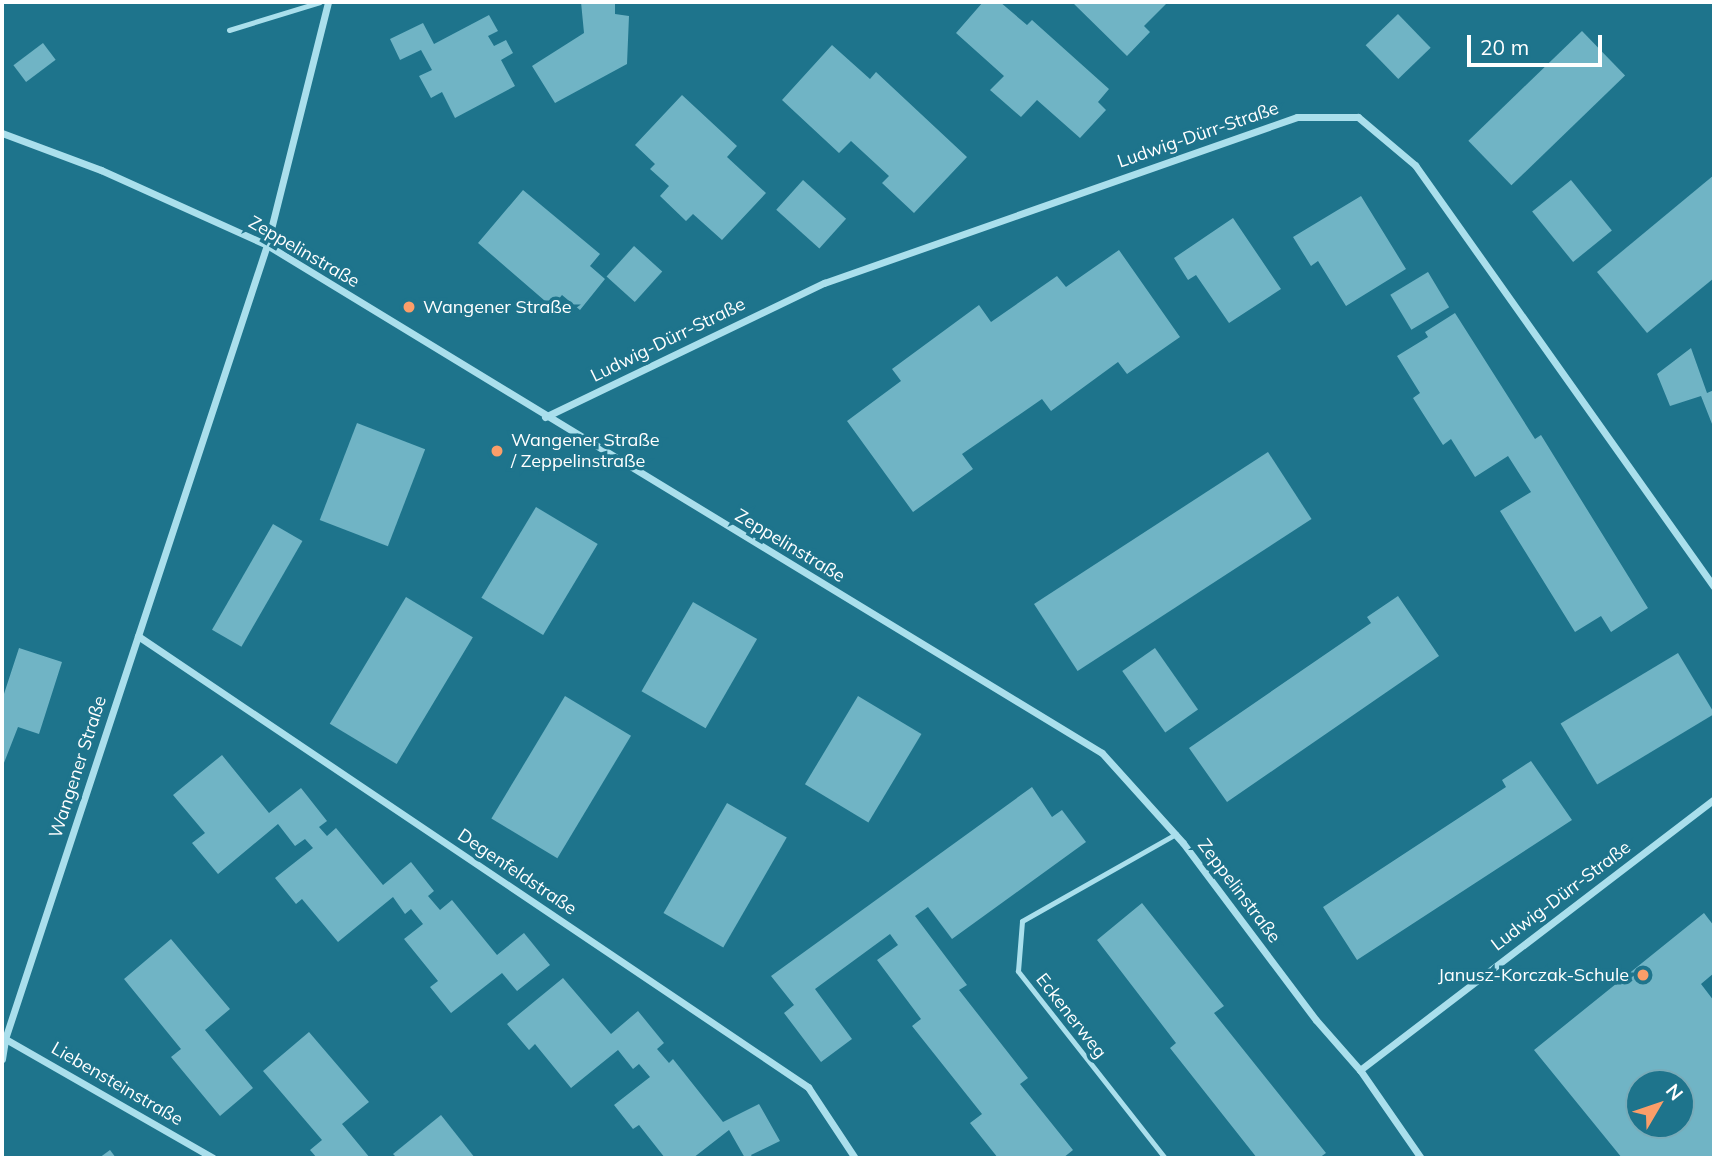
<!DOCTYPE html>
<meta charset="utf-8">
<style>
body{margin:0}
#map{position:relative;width:1716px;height:1160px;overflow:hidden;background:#1e748c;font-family:Mulish,sans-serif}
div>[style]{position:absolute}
.building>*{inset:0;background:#70b4c5;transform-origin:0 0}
.service>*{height:5px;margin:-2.5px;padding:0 2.5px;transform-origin:2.5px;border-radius:2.5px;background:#aadfec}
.minor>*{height:7px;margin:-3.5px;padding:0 3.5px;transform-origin:3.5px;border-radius:3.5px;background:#aadfec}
.dots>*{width:19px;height:19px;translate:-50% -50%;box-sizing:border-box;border:4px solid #1e748c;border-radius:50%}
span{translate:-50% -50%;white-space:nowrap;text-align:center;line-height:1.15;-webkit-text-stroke:7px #1e748c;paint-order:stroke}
.street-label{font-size:18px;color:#fff}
.poi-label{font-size:18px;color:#fff}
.left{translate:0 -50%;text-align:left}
.right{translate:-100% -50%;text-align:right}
.frame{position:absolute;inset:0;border:4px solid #fff;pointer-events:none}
.north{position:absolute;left:1625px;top:1069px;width:70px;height:70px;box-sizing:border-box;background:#1e748c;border:2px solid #78acba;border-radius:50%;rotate:51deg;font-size:19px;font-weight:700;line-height:28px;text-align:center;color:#fff}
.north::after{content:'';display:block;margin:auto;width:24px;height:32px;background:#fb9e69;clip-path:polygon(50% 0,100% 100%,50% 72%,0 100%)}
.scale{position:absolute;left:1467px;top:35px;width:135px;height:32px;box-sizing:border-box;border:4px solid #fff;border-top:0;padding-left:9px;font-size:21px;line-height:24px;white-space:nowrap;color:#fff;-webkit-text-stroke:5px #1e748c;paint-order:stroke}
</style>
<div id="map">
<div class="building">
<div style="clip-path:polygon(581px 2px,615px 2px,615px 14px,629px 16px,627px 64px,555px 103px,532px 66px,584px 33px)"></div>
<div style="clip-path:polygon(983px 2px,1000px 2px,1027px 25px,1032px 20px,1109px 89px,1098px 102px,1106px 110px,1080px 138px,1037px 100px,1021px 117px,990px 90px,1004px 76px,956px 33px)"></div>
<div style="clip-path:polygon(1072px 2px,1168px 2px,1144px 26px,1150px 32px,1127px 56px)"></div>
<div style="left:1398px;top:14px;width:47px;height:45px;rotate:46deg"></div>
<div style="clip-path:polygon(489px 15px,498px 31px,488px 36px,494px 46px,506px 40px,513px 53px,501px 60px,515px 86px,455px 118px,442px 92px,431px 98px,419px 76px,432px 70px,421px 50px,400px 60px,390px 39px,423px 23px,434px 44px)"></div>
<div style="left:1582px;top:31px;width:62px;height:158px;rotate:46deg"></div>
<div style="left:43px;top:43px;width:21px;height:37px;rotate:53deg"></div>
<div style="clip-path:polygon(832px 45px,870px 79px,876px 72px,967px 157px,914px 213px,882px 183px,889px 176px,851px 141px,839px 153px,782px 100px)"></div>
<div style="clip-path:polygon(682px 95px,737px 146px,727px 157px,766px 193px,722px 240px,693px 214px,686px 221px,660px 196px,669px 186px,650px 169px,655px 164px,635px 145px)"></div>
<div style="clip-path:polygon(1714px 175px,1714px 278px,1647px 333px,1597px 272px)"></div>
<div style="left:803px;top:180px;width:58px;height:40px;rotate:42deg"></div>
<div style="left:1571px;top:180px;width:65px;height:50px;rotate:51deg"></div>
<div style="clip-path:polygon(523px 190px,600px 254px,590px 266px,605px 279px,580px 310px,562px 295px,552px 307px,478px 243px)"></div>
<div style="clip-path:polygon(1361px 196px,1406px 269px,1346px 306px,1318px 261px,1311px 266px,1293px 237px)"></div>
<div style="clip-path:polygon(1233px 218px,1281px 289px,1229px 323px,1196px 275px,1188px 280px,1174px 258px)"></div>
<div style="left:634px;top:246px;width:38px;height:41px;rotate:42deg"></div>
<div style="clip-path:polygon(1119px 250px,1180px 337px,1127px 374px,1118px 362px,1051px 411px,1042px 399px,962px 454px,973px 469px,913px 512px,847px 421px,901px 381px,892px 369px,979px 305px,991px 322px,1057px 276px,1066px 287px)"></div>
<div style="left:1428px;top:272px;width:41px;height:44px;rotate:59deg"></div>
<div style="clip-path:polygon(1455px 313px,1535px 439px,1541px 435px,1648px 608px,1611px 632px,1601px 616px,1575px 632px,1500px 511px,1531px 492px,1508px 456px,1475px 477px,1451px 439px,1443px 445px,1413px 398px,1420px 393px,1397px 356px,1428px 337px,1425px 332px)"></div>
<div style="clip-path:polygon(1691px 348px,1707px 393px,1714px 390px,1714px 429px,1701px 396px,1670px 406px,1657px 374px)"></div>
<div style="left:357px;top:423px;width:73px;height:104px;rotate:21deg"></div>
<div style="left:1268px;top:452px;width:80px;height:279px;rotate:57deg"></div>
<div style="left:536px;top:507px;width:72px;height:106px;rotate:31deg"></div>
<div style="left:273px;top:524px;width:34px;height:122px;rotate:30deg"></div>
<div style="clip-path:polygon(1398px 596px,1439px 656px,1227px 802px,1189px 748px,1371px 623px,1367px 617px)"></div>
<div style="left:406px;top:597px;width:78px;height:148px;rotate:31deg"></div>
<div style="left:693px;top:602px;width:74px;height:103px;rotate:30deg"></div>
<div style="clip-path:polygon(19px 648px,62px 662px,39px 734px,18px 727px,2px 768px,2px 700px)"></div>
<div style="left:1155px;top:648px;width:75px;height:40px;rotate:55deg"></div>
<div style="left:1678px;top:653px;width:71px;height:137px;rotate:59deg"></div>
<div style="left:565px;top:696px;width:77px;height:143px;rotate:31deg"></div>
<div style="left:858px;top:696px;width:74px;height:103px;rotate:31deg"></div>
<div style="clip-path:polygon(222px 755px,269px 813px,301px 788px,327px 821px,319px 827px,327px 836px,336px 828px,383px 885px,411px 862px,434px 891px,428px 896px,440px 910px,452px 900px,497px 955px,524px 933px,550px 965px,517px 991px,502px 973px,451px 1013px,430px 987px,438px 981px,404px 939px,423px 924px,411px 909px,405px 914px,393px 897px,338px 942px,302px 899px,296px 904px,275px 878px,313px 848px,305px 839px,295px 846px,278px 824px,218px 874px,192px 843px,205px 833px,173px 795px)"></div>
<div style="clip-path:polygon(1531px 761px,1572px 820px,1357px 960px,1323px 907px,1506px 787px,1502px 780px)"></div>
<div style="clip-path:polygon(1032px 787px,1052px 817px,1062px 810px,1086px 842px,952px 939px,928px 907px,915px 916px,967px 985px,959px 990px,1028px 1078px,1020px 1084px,1073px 1150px,1063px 1158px,998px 1158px,970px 1123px,982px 1114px,912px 1026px,921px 1019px,877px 960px,898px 945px,890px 934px,815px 989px,852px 1039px,821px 1062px,784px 1013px,794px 1005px,771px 976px)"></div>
<div style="left:727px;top:803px;width:69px;height:127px;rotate:30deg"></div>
<div style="clip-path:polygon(1142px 903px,1224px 1006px,1214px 1013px,1326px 1153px,1319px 1158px,1257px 1158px,1170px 1048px,1176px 1043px,1097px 940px)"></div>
<div style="clip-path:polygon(evenodd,1704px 913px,1714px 926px,1714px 973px,1701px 984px,1714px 1001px,1714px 1158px,1622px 1158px,1534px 1050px,1704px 913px,1639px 1083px,1681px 1083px,1681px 1125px,1639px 1125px,1639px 1083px)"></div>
<div style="clip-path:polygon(171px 939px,230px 1009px,205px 1030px,253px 1088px,220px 1116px,171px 1057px,181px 1049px,124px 979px)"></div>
<div style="clip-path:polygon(563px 978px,611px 1034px,638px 1011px,664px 1043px,657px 1049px,669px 1063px,673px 1059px,723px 1122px,759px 1104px,780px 1141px,751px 1155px,753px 1158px,745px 1158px,729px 1130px,693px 1158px,665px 1158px,639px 1125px,633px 1129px,614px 1105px,650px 1077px,639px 1064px,633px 1069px,618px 1050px,571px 1088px,535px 1044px,529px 1050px,507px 1024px)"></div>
<div style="clip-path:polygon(309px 1032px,369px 1102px,342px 1124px,370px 1158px,317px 1158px,310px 1150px,322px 1140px,263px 1071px)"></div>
<div style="clip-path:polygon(441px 1115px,475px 1158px,397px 1158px,393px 1154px)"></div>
<div style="clip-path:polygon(110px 1150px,116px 1158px,99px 1158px)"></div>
</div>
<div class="service">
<div style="left:229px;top:30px;width:95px;rotate:-17.1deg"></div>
<div style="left:1165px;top:1158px;width:238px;rotate:-128.2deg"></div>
<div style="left:1018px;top:971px;width:50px;rotate:-85.4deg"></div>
<div style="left:1022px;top:921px;width:177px;rotate:-29.5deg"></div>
</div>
<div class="minor">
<div style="left:2px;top:133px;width:106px;rotate:20.5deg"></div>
<div style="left:101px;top:170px;width:182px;rotate:24.3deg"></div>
<div style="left:267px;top:245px;width:977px;rotate:31.32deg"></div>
<div style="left:1102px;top:753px;width:121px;rotate:48deg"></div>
<div style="left:1183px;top:843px;width:221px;rotate:53.1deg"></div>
<div style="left:1316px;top:1020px;width:67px;rotate:48.7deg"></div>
<div style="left:1360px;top:1070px;width:107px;rotate:55.3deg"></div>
<div style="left:545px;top:417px;width:310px;rotate:-25.7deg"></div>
<div style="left:824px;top:283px;width:501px;rotate:-19.34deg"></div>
<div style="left:1297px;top:117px;width:61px"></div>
<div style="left:1358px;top:117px;width:75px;rotate:40.1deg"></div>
<div style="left:1415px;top:165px;width:517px;rotate:54.68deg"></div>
<div style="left:138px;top:636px;width:808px;rotate:33.95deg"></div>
<div style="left:808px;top:1087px;width:85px;rotate:56.5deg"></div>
<div style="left:2px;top:1037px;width:243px;rotate:29.8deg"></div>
<div style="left:2px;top:1059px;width:20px;rotate:-81deg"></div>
<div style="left:5px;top:1039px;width:836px;rotate:-71.74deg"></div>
<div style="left:267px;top:245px;width:251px;rotate:-75.9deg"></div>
<div style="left:1360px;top:1070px;width:446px;rotate:-37.4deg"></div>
</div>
<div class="dots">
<div style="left:409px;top:307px;background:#fb9e69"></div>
<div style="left:497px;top:451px;background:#fb9e69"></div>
<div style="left:1643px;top:975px;background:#fb9e69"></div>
</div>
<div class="street-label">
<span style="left:1198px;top:135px;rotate:-19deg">Ludwig-Dürr-Straße</span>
<span style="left:304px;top:252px;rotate:30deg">Zeppelinstraße</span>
<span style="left:668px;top:340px;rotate:-26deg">Ludwig-Dürr-Straße</span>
<span style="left:790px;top:546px;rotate:31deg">Zeppelinstraße</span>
<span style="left:78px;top:767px;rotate:-72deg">Wangener Straße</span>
<span style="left:517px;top:872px;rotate:34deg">Degenfeldstraße</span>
<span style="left:1239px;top:891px;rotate:53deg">Zeppelinstraße</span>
<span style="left:1561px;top:896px;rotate:-37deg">Ludwig-Dürr-Straße</span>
<span style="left:1071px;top:1016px;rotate:52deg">Eckenerweg</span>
<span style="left:117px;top:1084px;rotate:30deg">Liebensteinstraße</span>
</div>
<div class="poi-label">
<span class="left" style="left:423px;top:307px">Wangener Straße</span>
<span class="left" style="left:511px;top:451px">Wangener Straße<br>/ Zeppelinstraße</span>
<span class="right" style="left:1629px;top:975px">Janusz-Korczak-Schule</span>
</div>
<div class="frame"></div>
<div class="north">N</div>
<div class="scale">20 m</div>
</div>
